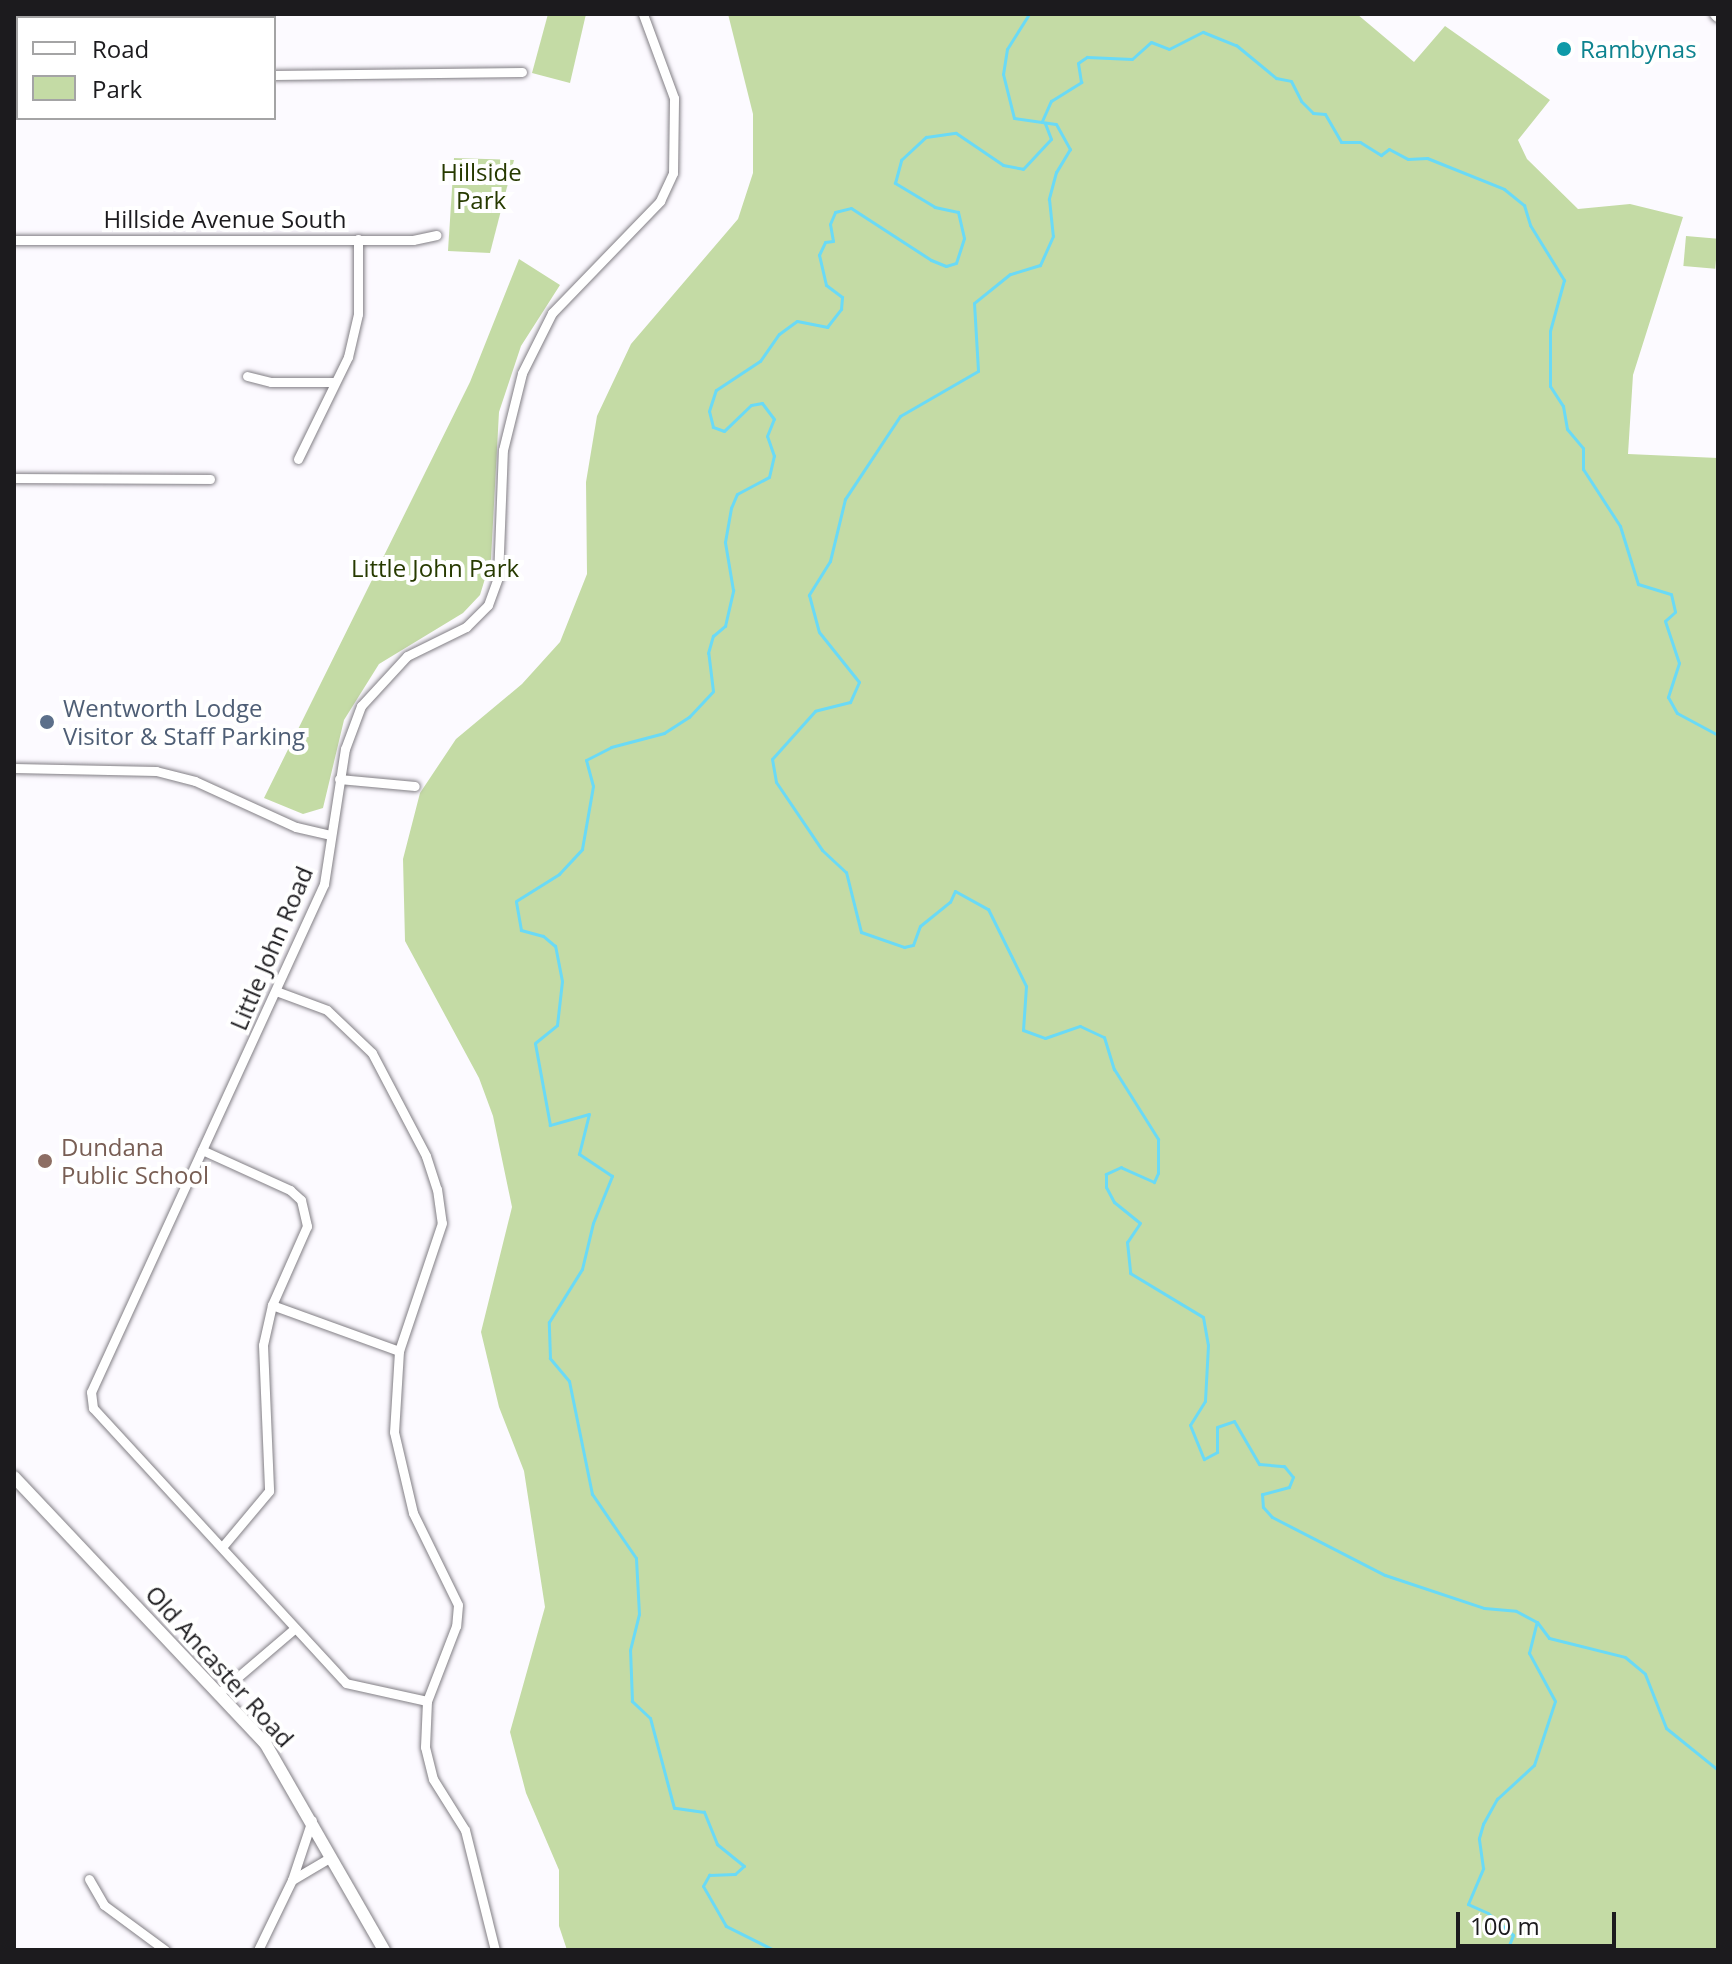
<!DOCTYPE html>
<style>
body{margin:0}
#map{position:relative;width:1732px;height:1964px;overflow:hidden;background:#fcfaff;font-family:"Open Sans",sans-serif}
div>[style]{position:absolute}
.green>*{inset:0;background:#c4dba5;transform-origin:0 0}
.stream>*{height:3px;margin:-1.5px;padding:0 1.5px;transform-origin:1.5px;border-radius:1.5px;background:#6adaf6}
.roads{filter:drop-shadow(0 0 2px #827f85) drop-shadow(0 0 2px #827f85)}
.street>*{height:9px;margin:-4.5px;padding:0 4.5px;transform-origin:4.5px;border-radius:4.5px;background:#fff}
.secondary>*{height:12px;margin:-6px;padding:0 6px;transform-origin:6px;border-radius:6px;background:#fff}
.dots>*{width:22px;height:22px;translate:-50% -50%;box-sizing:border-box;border:4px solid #fff;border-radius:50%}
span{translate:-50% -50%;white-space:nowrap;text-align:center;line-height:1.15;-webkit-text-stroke:8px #fff;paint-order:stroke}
.culture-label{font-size:24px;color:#0d838f}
.left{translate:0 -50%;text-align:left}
.park-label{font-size:24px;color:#273a00}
.street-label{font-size:24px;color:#1c1b1e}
.service-label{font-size:24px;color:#4e5e75}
.education-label{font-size:24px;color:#785e54}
.frame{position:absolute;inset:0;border:16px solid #1c1b1e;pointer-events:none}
.legend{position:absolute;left:16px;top:16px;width:260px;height:104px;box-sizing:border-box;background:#fff;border:2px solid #a4a4a5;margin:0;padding:10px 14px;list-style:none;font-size:24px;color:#1c1b1e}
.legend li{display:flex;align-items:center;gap:16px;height:40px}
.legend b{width:40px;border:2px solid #a4a4a5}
.scale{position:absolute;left:1456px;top:1912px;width:160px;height:36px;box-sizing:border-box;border:4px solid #1c1b1e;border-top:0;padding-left:10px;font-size:24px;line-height:28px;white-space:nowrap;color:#1c1b1e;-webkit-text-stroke:6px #fff;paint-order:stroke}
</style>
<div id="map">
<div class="green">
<div style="clip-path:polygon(548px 14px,586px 14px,570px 83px,532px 73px)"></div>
<div style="clip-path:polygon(728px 14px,1357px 14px,1414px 62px,1445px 26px,1550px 100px,1518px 140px,1527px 159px,1578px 209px,1630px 204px,1683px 217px,1633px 375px,1628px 454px,1718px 458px,1718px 1950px,567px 1950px,559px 1926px,559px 1870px,526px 1793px,510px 1732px,545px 1607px,524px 1471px,499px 1407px,481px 1332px,512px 1207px,493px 1116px,479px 1078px,405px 941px,403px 859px,420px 793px,456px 739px,522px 684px,560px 642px,587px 574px,586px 482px,597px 416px,631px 344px,738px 219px,753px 173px,753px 114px)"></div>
<div style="clip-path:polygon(454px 158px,514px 160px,490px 253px,448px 251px)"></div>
<div style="left:1686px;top:236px;width:32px;height:30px;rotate:5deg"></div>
<div style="clip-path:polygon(519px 259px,560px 285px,521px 346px,499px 412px,491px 559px,480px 595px,463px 613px,379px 664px,344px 720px,323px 808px,303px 814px,264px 798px,470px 382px)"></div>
</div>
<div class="stream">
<div style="left:1029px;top:14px;width:41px;rotate:122.2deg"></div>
<div style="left:1007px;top:49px;width:25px;rotate:99deg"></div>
<div style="left:1003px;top:74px;width:45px;rotate:76deg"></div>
<div style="left:1014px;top:118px;width:42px;rotate:8.1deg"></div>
<div style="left:1056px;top:124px;width:29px;rotate:61deg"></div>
<div style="left:1070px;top:149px;width:27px;rotate:121deg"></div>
<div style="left:1056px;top:172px;width:28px;rotate:105deg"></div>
<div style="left:1049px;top:199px;width:37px;rotate:84deg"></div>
<div style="left:1053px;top:236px;width:32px;rotate:114deg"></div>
<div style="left:1040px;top:265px;width:31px;rotate:163deg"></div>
<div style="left:1010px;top:274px;width:46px;rotate:141.1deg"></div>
<div style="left:974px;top:303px;width:68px;rotate:86.6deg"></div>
<div style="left:978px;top:371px;width:90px;rotate:150deg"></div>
<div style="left:900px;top:416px;width:100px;rotate:123.5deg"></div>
<div style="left:845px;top:499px;width:64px;rotate:103.6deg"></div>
<div style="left:830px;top:561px;width:40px;rotate:122deg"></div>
<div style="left:809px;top:595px;width:38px;rotate:75deg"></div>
<div style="left:819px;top:632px;width:64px;rotate:51.3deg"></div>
<div style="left:859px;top:682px;width:22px;rotate:114deg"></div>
<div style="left:850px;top:702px;width:36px;rotate:166deg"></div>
<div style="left:815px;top:711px;width:64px;rotate:131.9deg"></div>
<div style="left:772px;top:759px;width:23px;rotate:80deg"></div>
<div style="left:776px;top:782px;width:82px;rotate:55.9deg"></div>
<div style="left:822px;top:850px;width:33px;rotate:43deg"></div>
<div style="left:846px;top:872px;width:62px;rotate:76deg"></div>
<div style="left:861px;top:932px;width:46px;rotate:19.2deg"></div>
<div style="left:904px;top:947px;width:9px;rotate:-13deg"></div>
<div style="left:913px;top:945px;width:20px;rotate:-70deg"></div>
<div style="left:920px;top:926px;width:38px;rotate:-39deg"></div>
<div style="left:950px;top:902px;width:12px;rotate:-66deg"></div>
<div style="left:955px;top:891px;width:38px;rotate:29deg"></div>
<div style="left:988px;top:909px;width:86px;rotate:63.7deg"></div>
<div style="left:1026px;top:986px;width:44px;rotate:93.9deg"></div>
<div style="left:1023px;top:1030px;width:23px;rotate:20deg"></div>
<div style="left:1045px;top:1038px;width:37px;rotate:-19deg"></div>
<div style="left:1080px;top:1026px;width:26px;rotate:25deg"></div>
<div style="left:1104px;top:1037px;width:34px;rotate:73deg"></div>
<div style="left:1114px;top:1069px;width:83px;rotate:57.8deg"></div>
<div style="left:1158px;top:1139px;width:34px;rotate:90deg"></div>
<div style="left:1158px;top:1173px;width:10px;rotate:114deg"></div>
<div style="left:1154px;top:1182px;width:36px;rotate:-156deg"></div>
<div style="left:1121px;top:1167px;width:17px;rotate:155deg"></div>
<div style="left:1106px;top:1174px;width:13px;rotate:90deg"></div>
<div style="left:1106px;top:1187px;width:17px;rotate:62deg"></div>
<div style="left:1114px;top:1202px;width:33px;rotate:39deg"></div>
<div style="left:1140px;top:1223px;width:23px;rotate:124deg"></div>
<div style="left:1127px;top:1242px;width:31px;rotate:84deg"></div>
<div style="left:1130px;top:1273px;width:85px;rotate:31.1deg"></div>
<div style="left:1203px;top:1317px;width:28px;rotate:80deg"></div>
<div style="left:1208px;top:1345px;width:56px;rotate:93.1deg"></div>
<div style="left:1205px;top:1401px;width:28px;rotate:122deg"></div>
<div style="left:1190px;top:1425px;width:37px;rotate:68deg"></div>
<div style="left:1204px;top:1459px;width:15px;rotate:-28deg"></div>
<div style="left:1217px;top:1452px;width:25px;rotate:-90deg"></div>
<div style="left:1217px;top:1427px;width:18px;rotate:-19deg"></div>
<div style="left:1234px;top:1421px;width:50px;rotate:59.8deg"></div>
<div style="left:1259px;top:1464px;width:25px;rotate:5deg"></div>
<div style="left:1284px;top:1466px;width:14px;rotate:51deg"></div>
<div style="left:1293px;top:1477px;width:11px;rotate:112deg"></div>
<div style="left:1289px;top:1487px;width:28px;rotate:165deg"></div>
<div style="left:1262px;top:1494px;width:13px;rotate:86deg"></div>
<div style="left:1263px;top:1507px;width:13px;rotate:48deg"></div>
<div style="left:1272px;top:1517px;width:127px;rotate:27.2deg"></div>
<div style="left:1385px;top:1575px;width:104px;rotate:18.4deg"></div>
<div style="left:1484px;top:1608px;width:32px;rotate:5deg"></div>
<div style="left:1516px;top:1611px;width:24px;rotate:28deg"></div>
<div style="left:1537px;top:1622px;width:20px;rotate:53deg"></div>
<div style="left:1549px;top:1638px;width:78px;rotate:14deg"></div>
<div style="left:1625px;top:1657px;width:26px;rotate:40deg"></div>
<div style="left:1645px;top:1674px;width:58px;rotate:68.7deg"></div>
<div style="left:1666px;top:1728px;width:67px;rotate:38.9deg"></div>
<div style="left:1042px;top:121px;width:22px;rotate:-66deg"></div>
<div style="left:1051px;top:101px;width:36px;rotate:-32deg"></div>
<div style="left:1081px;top:82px;width:19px;rotate:-99deg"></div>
<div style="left:1078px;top:63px;width:11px;rotate:-34deg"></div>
<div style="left:1087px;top:57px;width:45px;rotate:2.5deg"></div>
<div style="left:1132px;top:59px;width:25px;rotate:-42deg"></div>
<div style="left:1151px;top:42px;width:19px;rotate:21deg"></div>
<div style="left:1169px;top:49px;width:38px;rotate:-27deg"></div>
<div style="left:1203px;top:32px;width:35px;rotate:22deg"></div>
<div style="left:1236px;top:45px;width:52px;rotate:39.5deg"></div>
<div style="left:1276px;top:78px;width:15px;rotate:11deg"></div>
<div style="left:1291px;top:81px;width:22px;rotate:63deg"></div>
<div style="left:1301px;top:101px;width:17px;rotate:45deg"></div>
<div style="left:1313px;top:113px;width:12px;rotate:5deg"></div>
<div style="left:1325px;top:114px;width:32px;rotate:60deg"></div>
<div style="left:1341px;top:142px;width:19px"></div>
<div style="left:1360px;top:142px;width:25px;rotate:32deg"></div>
<div style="left:1381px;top:155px;width:10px;rotate:-37deg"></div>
<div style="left:1389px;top:149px;width:21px;rotate:28deg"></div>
<div style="left:1408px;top:159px;width:19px;rotate:-3deg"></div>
<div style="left:1427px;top:158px;width:83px;rotate:21.9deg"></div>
<div style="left:1504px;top:189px;width:26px;rotate:39deg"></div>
<div style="left:1524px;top:205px;width:21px;rotate:73deg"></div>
<div style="left:1530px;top:225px;width:65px;rotate:58.3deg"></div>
<div style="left:1564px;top:280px;width:53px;rotate:105.4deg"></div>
<div style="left:1550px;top:331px;width:55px;rotate:90deg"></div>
<div style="left:1550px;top:386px;width:24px;rotate:57deg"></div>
<div style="left:1563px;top:406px;width:23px;rotate:80deg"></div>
<div style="left:1567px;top:429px;width:25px;rotate:50deg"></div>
<div style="left:1583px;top:448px;width:21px;rotate:90deg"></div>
<div style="left:1583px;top:469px;width:68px;rotate:57deg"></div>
<div style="left:1620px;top:526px;width:61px;rotate:72.8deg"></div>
<div style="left:1638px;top:584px;width:34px;rotate:17deg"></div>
<div style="left:1671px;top:594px;width:18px;rotate:77deg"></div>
<div style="left:1675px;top:612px;width:13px;rotate:138deg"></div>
<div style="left:1665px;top:621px;width:44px;rotate:71.6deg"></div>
<div style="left:1679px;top:663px;width:36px;rotate:108deg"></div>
<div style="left:1668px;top:697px;width:18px;rotate:61deg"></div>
<div style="left:1677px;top:713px;width:47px;rotate:28.2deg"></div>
<div style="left:774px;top:1950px;width:54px;rotate:-153.4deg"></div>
<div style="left:726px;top:1926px;width:46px;rotate:-119.9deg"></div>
<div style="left:703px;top:1886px;width:13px;rotate:-61deg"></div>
<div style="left:709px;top:1875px;width:26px;rotate:-2deg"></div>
<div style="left:735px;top:1874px;width:12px;rotate:-42deg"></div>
<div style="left:744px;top:1866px;width:35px;rotate:-141deg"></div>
<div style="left:717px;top:1844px;width:35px;rotate:-112deg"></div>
<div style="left:704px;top:1812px;width:30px;rotate:-172deg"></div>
<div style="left:674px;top:1808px;width:93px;rotate:-104.9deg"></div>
<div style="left:650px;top:1718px;width:25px;rotate:-137deg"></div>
<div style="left:632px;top:1701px;width:51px;rotate:-92.2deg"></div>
<div style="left:630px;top:1650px;width:37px;rotate:-76deg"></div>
<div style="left:639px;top:1614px;width:56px;rotate:-93.1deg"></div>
<div style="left:636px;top:1558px;width:78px;rotate:-124.5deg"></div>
<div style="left:592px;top:1494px;width:115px;rotate:-101.5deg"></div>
<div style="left:569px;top:1381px;width:30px;rotate:-130deg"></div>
<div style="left:550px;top:1358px;width:36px;rotate:-92deg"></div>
<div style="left:549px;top:1322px;width:62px;rotate:-58.1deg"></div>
<div style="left:582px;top:1269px;width:47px;rotate:-76.6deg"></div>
<div style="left:593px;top:1223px;width:51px;rotate:-68deg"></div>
<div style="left:612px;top:1176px;width:40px;rotate:-146deg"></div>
<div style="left:579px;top:1154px;width:41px;rotate:-76deg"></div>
<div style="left:589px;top:1114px;width:41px;rotate:164.2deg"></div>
<div style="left:550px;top:1125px;width:83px;rotate:-100.4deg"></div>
<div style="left:535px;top:1043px;width:28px;rotate:-39deg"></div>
<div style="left:557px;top:1025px;width:44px;rotate:-83.5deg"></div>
<div style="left:562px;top:981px;width:36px;rotate:-101deg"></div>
<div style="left:555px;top:946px;width:16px;rotate:-140deg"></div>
<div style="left:543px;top:936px;width:23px;rotate:-165deg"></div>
<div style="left:521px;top:930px;width:29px;rotate:-100deg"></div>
<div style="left:516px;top:901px;width:51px;rotate:-32.1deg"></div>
<div style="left:559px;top:874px;width:34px;rotate:-47deg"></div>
<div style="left:582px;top:849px;width:64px;rotate:-80.1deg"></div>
<div style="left:593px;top:786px;width:27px;rotate:-105deg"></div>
<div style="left:586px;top:760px;width:28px;rotate:-27deg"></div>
<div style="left:611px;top:747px;width:55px;rotate:-14.8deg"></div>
<div style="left:664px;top:733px;width:30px;rotate:-33deg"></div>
<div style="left:689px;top:717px;width:35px;rotate:-47deg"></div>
<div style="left:713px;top:691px;width:38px;rotate:-97deg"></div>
<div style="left:708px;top:653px;width:18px;rotate:-74deg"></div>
<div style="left:713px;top:636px;width:16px;rotate:-40deg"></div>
<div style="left:725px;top:626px;width:37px;rotate:-77deg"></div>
<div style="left:733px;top:590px;width:49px;rotate:-99.5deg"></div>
<div style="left:725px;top:542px;width:35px;rotate:-80deg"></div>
<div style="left:731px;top:508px;width:15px;rotate:-67deg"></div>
<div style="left:737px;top:494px;width:36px;rotate:-28deg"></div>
<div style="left:769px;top:477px;width:22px;rotate:-77deg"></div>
<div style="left:774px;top:456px;width:21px;rotate:-109deg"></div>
<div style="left:767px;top:436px;width:18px;rotate:-68deg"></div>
<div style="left:774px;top:419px;width:20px;rotate:-127deg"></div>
<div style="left:762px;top:403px;width:11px;rotate:170deg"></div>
<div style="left:751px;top:405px;width:37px;rotate:136deg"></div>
<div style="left:724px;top:431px;width:12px;rotate:-160deg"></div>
<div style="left:713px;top:427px;width:16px;rotate:-104deg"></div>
<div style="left:709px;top:411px;width:22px;rotate:-72deg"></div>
<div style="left:716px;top:390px;width:53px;rotate:-33.4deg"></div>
<div style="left:760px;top:361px;width:33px;rotate:-55deg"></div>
<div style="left:779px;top:334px;width:22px;rotate:-36deg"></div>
<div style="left:797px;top:321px;width:31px;rotate:11deg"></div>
<div style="left:827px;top:327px;width:23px;rotate:-52deg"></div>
<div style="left:841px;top:309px;width:12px;rotate:-85deg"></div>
<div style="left:842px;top:297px;width:20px;rotate:-143deg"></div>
<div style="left:826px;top:285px;width:31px;rotate:-103deg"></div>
<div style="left:819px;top:255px;width:14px;rotate:-65deg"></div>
<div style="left:825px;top:242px;width:8px;rotate:-7deg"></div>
<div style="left:833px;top:241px;width:17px;rotate:-100deg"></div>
<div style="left:830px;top:224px;width:13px;rotate:-67deg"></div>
<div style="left:835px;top:212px;width:16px;rotate:-14deg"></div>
<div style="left:851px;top:208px;width:95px;rotate:33deg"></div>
<div style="left:931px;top:260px;width:16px;rotate:22deg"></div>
<div style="left:946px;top:266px;width:10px;rotate:-17deg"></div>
<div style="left:956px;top:263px;width:26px;rotate:-72deg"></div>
<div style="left:964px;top:238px;width:27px;rotate:-103deg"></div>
<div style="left:958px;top:212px;width:24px;rotate:-168deg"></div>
<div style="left:935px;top:207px;width:47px;rotate:-149deg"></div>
<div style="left:895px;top:183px;width:24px;rotate:-75deg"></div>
<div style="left:901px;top:160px;width:34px;rotate:-43deg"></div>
<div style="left:926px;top:137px;width:30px;rotate:-8deg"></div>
<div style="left:956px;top:133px;width:57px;rotate:34.2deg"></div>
<div style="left:1003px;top:165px;width:20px;rotate:11deg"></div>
<div style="left:1023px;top:169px;width:41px;rotate:-47deg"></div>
<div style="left:1051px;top:139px;width:17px;rotate:-111deg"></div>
<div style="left:1507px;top:1950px;width:16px;rotate:-68deg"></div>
<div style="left:1513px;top:1935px;width:33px;rotate:-139deg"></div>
<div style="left:1488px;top:1913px;width:22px;rotate:-156deg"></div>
<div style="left:1468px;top:1904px;width:39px;rotate:-67deg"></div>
<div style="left:1483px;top:1868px;width:30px;rotate:-98deg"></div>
<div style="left:1479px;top:1838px;width:15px;rotate:-74deg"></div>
<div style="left:1483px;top:1824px;width:29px;rotate:-61deg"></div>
<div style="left:1497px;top:1799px;width:50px;rotate:-42.6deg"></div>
<div style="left:1534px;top:1765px;width:67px;rotate:-71.8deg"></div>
<div style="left:1555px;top:1701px;width:55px;rotate:-118.4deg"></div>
<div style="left:1529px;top:1653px;width:32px;rotate:-76deg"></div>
</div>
<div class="roads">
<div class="street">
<div style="left:274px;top:75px;width:248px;rotate:-0.7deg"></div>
<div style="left:14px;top:77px;width:4px"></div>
<div style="left:14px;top:240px;width:399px"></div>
<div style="left:413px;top:240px;width:24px;rotate:-12deg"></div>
<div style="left:247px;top:376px;width:25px;rotate:14deg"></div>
<div style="left:271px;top:382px;width:63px"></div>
<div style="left:298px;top:459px;width:114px;rotate:-63.9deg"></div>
<div style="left:348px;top:357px;width:44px;rotate:-76.9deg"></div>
<div style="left:358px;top:314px;width:75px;rotate:-90deg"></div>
<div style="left:14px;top:478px;width:196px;rotate:0.3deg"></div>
<div style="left:14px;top:768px;width:142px;rotate:1.2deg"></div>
<div style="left:156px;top:771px;width:40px;rotate:14.4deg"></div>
<div style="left:195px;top:781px;width:111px;rotate:24.5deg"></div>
<div style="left:296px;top:827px;width:36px;rotate:13deg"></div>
<div style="left:339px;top:779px;width:76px;rotate:5.3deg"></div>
<div style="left:276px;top:991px;width:54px;rotate:20.4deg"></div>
<div style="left:327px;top:1010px;width:62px;rotate:43.7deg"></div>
<div style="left:372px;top:1053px;width:116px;rotate:62.3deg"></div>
<div style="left:426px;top:1156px;width:35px;rotate:72deg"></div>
<div style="left:437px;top:1189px;width:34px;rotate:82deg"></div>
<div style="left:442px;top:1223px;width:135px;rotate:108.6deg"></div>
<div style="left:399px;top:1351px;width:81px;rotate:93.5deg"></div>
<div style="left:394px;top:1432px;width:83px;rotate:76.8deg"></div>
<div style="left:413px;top:1513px;width:102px;rotate:63.9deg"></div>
<div style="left:458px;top:1605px;width:21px;rotate:95deg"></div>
<div style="left:456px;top:1626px;width:80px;rotate:111.1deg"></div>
<div style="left:427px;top:1701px;width:46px;rotate:92.5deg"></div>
<div style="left:425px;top:1747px;width:33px;rotate:76deg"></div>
<div style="left:433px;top:1779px;width:60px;rotate:57.9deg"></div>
<div style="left:465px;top:1830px;width:124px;rotate:76deg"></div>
<div style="left:202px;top:1150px;width:97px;rotate:24.4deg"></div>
<div style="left:290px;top:1190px;width:15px;rotate:42deg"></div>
<div style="left:301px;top:1200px;width:27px;rotate:77deg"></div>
<div style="left:307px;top:1226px;width:86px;rotate:113.9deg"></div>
<div style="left:272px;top:1305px;width:41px;rotate:102.7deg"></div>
<div style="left:263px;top:1345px;width:146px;rotate:87.6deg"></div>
<div style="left:269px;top:1491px;width:72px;rotate:129.9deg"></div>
<div style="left:272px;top:1305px;width:135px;rotate:19.9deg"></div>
<div style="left:219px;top:1693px;width:99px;rotate:-40.5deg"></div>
<div style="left:427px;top:1701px;width:83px;rotate:-167.5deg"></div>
<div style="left:346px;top:1683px;width:374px;rotate:-132.6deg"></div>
<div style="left:93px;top:1408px;width:16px;rotate:-97deg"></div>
<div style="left:91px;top:1392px;width:559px;rotate:-65.36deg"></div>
<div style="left:324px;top:884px;width:137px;rotate:-81.2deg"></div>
<div style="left:345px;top:749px;width:46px;rotate:-69.6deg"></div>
<div style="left:361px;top:706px;width:68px;rotate:-47.4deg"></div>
<div style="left:407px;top:656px;width:66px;rotate:-26.2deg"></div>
<div style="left:466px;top:627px;width:31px;rotate:-45deg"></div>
<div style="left:488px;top:605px;width:29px;rotate:-70deg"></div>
<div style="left:498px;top:578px;width:128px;rotate:-87.8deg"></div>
<div style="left:503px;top:450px;width:79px;rotate:-76.1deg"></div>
<div style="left:522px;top:373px;width:67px;rotate:-63.4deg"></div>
<div style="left:552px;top:313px;width:156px;rotate:-46deg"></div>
<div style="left:660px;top:201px;width:31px;rotate:-65deg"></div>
<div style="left:673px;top:173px;width:75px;rotate:-89.2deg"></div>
<div style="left:674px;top:98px;width:90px;rotate:-110.3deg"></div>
<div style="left:89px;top:1879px;width:30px;rotate:60deg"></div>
<div style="left:104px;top:1905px;width:76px;rotate:36.4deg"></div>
<div style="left:292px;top:1880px;width:45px;rotate:-30.5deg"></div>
<div style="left:258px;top:1950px;width:78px;rotate:-64.1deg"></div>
<div style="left:292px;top:1880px;width:63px;rotate:-71.6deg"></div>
</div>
<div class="secondary">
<div style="left:1716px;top:14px;width:3px;rotate:45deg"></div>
<div style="left:14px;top:1477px;width:366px;rotate:46.7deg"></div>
<div style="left:265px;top:1743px;width:239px;rotate:60.1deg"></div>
</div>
</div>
<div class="dots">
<div style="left:1564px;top:49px;background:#0f9aa8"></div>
<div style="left:47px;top:722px;background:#5c6f8a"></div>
<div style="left:45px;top:1161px;background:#8d6e63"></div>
</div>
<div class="culture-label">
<span class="left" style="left:1580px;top:49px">Rambynas</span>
</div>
<div class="park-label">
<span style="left:481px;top:186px">Hillside<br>Park</span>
<span style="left:435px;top:568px">Little John Park</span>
</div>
<div class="street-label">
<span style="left:225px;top:219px">Hillside Avenue South</span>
<span style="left:271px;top:948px;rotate:-67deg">Little John Road</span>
<span style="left:220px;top:1666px;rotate:48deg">Old Ancaster Road</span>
</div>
<div class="service-label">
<span class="left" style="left:63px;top:722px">Wentworth Lodge<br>Visitor &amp; Staff Parking</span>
</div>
<div class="education-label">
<span class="left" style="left:61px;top:1161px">Dundana<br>Public School</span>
</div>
<div class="frame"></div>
<ul class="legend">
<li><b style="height:10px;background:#fff"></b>Road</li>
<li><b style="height:22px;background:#c4dba5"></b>Park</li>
</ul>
<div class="scale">100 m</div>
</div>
